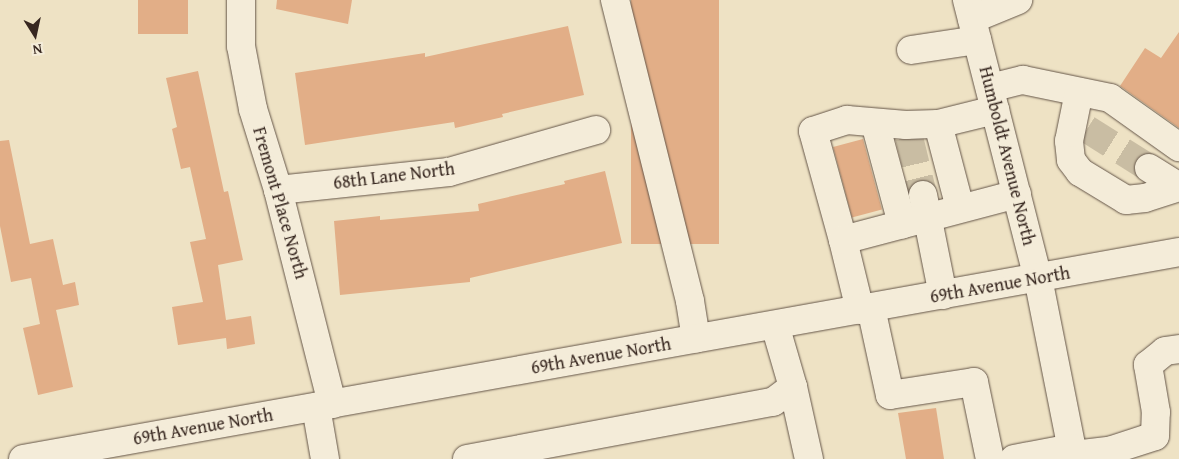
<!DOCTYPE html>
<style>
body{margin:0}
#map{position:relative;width:1179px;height:459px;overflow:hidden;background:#eee2c4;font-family:"Gentium Book Plus",serif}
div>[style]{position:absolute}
.building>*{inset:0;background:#e2ae87;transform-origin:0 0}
.minor-tunnel>*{height:28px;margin-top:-14px;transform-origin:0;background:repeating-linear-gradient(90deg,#c9bda3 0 28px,transparent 0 42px)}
.roads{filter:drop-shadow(0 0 1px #655649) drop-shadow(0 0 1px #655649)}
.minor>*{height:28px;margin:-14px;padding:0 14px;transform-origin:14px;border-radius:14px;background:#f4ecd9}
span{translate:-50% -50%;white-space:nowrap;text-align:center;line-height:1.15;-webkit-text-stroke:5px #f4ecd9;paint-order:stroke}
.street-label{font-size:18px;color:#372720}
.north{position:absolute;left:10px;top:10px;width:50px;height:50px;-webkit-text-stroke:4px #f4ecd9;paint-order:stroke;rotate:170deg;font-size:14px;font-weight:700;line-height:20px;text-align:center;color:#372720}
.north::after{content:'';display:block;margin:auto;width:18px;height:22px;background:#372720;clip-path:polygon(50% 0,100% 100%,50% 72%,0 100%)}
</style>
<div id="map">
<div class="building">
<div style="left:138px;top:0;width:50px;height:34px"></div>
<div style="clip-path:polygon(277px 0,352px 0,348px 24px,276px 9px)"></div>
<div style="left:631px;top:0;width:88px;height:244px"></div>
<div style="clip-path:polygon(568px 26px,584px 95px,502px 114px,503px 117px,455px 128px,454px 122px,305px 145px,295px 73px,425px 53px,425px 57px)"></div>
<div style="clip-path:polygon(1179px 32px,1179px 128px,1120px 86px,1145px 48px,1161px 58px)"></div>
<div style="clip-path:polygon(198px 71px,224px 192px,228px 191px,243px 260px,218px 265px,226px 320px,251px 316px,255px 344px,227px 349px,226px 338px,178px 345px,172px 307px,203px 302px,190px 242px,206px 239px,190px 167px,181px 169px,172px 129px,177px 127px,166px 78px)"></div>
<div style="left:863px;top:139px;width:73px;height:31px;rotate:75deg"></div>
<div style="clip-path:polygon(9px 140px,30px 244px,53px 239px,63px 285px,75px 282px,79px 305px,56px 310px,73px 387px,38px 395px,23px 328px,40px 324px,31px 278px,11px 282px,0 226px,0 141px)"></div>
<div style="clip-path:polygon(605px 171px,622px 243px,470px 278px,470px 282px,340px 295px,334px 221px,380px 216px,380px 220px,479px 211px,478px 204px,565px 184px,564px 181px)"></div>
<div style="clip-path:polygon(936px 408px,944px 459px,906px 459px,898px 413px)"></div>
</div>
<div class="minor-tunnel">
<div style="left:1087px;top:129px;width:73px;rotate:32.2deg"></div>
<div style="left:909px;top:137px;width:60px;rotate:76.4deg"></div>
</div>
<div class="roads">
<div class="minor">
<div style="left:241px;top:0;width:46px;rotate:90deg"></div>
<div style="left:241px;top:46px;width:64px;rotate:79.2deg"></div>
<div style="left:253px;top:109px;width:85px;rotate:72.8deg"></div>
<div style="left:278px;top:190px;width:221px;rotate:75.8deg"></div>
<div style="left:615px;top:0;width:310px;rotate:76deg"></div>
<div style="left:690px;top:301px;width:38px;rotate:81deg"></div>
<div style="left:967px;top:0;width:287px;rotate:75.7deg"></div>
<div style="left:1038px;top:278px;width:185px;rotate:78.8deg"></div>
<div style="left:972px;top:19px;width:50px;rotate:-22.4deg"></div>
<div style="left:911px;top:50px;width:67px;rotate:-8.6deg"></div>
<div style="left:990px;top:88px;width:34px;rotate:-14deg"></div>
<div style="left:1023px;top:80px;width:89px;rotate:11.7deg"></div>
<div style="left:1110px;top:98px;width:85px;rotate:35.4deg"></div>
<div style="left:1079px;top:92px;width:50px;rotate:101.5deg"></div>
<div style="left:1069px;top:141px;width:19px;rotate:84deg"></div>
<div style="left:1071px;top:160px;width:15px;rotate:53deg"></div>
<div style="left:1080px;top:172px;width:54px;rotate:31.3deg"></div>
<div style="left:1126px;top:200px;width:19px;rotate:-6deg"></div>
<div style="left:1145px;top:198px;width:36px;rotate:-18deg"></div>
<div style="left:875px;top:123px;width:105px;rotate:75deg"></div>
<div style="left:938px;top:124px;width:87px;rotate:75.3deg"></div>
<div style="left:1149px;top:168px;width:36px;rotate:32deg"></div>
<div style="left:278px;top:190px;width:172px;rotate:-6deg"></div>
<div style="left:449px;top:172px;width:153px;rotate:-15.9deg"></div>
<div style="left:923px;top:195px;width:102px;rotate:78.7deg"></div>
<div style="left:843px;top:240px;width:113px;rotate:-105.4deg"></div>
<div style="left:813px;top:131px;width:36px;rotate:-18deg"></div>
<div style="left:847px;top:120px;width:59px;rotate:4.8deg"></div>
<div style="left:906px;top:125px;width:32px;rotate:-2deg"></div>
<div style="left:938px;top:124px;width:59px;rotate:-13.8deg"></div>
<div style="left:871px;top:308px;width:89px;rotate:77.7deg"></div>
<div style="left:890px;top:395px;width:85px;rotate:-8.8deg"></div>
<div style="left:974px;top:382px;width:79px;rotate:78.3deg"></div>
<div style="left:860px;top:310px;width:72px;rotate:-103.7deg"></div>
<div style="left:843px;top:240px;width:180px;rotate:-14.8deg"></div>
<div style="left:775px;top:325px;width:65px;rotate:73.8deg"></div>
<div style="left:793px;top:387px;width:74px;rotate:77.5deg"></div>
<div style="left:316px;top:407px;width:53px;rotate:80.2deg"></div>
<div style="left:1074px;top:455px;width:38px;rotate:-7deg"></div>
<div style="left:1112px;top:450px;width:45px;rotate:-18deg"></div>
<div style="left:1155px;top:436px;width:24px;rotate:-88deg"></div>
<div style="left:1156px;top:412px;width:48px;rotate:-99.7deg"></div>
<div style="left:1148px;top:365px;width:22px;rotate:-39deg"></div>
<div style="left:1165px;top:351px;width:14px;rotate:-8deg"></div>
<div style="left:23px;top:459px;width:1174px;rotate:-10.15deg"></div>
<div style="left:467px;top:459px;width:311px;rotate:-10.6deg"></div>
<div style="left:773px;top:402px;width:25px;rotate:-37deg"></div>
<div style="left:1014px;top:459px;width:59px;rotate:-10.7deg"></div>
</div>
</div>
<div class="street-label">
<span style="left:1007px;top:156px;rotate:76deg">Humboldt Avenue North</span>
<span style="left:394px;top:176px;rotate:-7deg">68th Lane North</span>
<span style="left:280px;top:203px;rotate:74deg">Fremont Place North</span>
<span style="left:1000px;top:285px;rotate:-10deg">69th Avenue North</span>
<span style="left:601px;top:356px;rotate:-10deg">69th Avenue North</span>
<span style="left:203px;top:427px;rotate:-10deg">69th Avenue North</span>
</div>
<div class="north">N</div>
</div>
